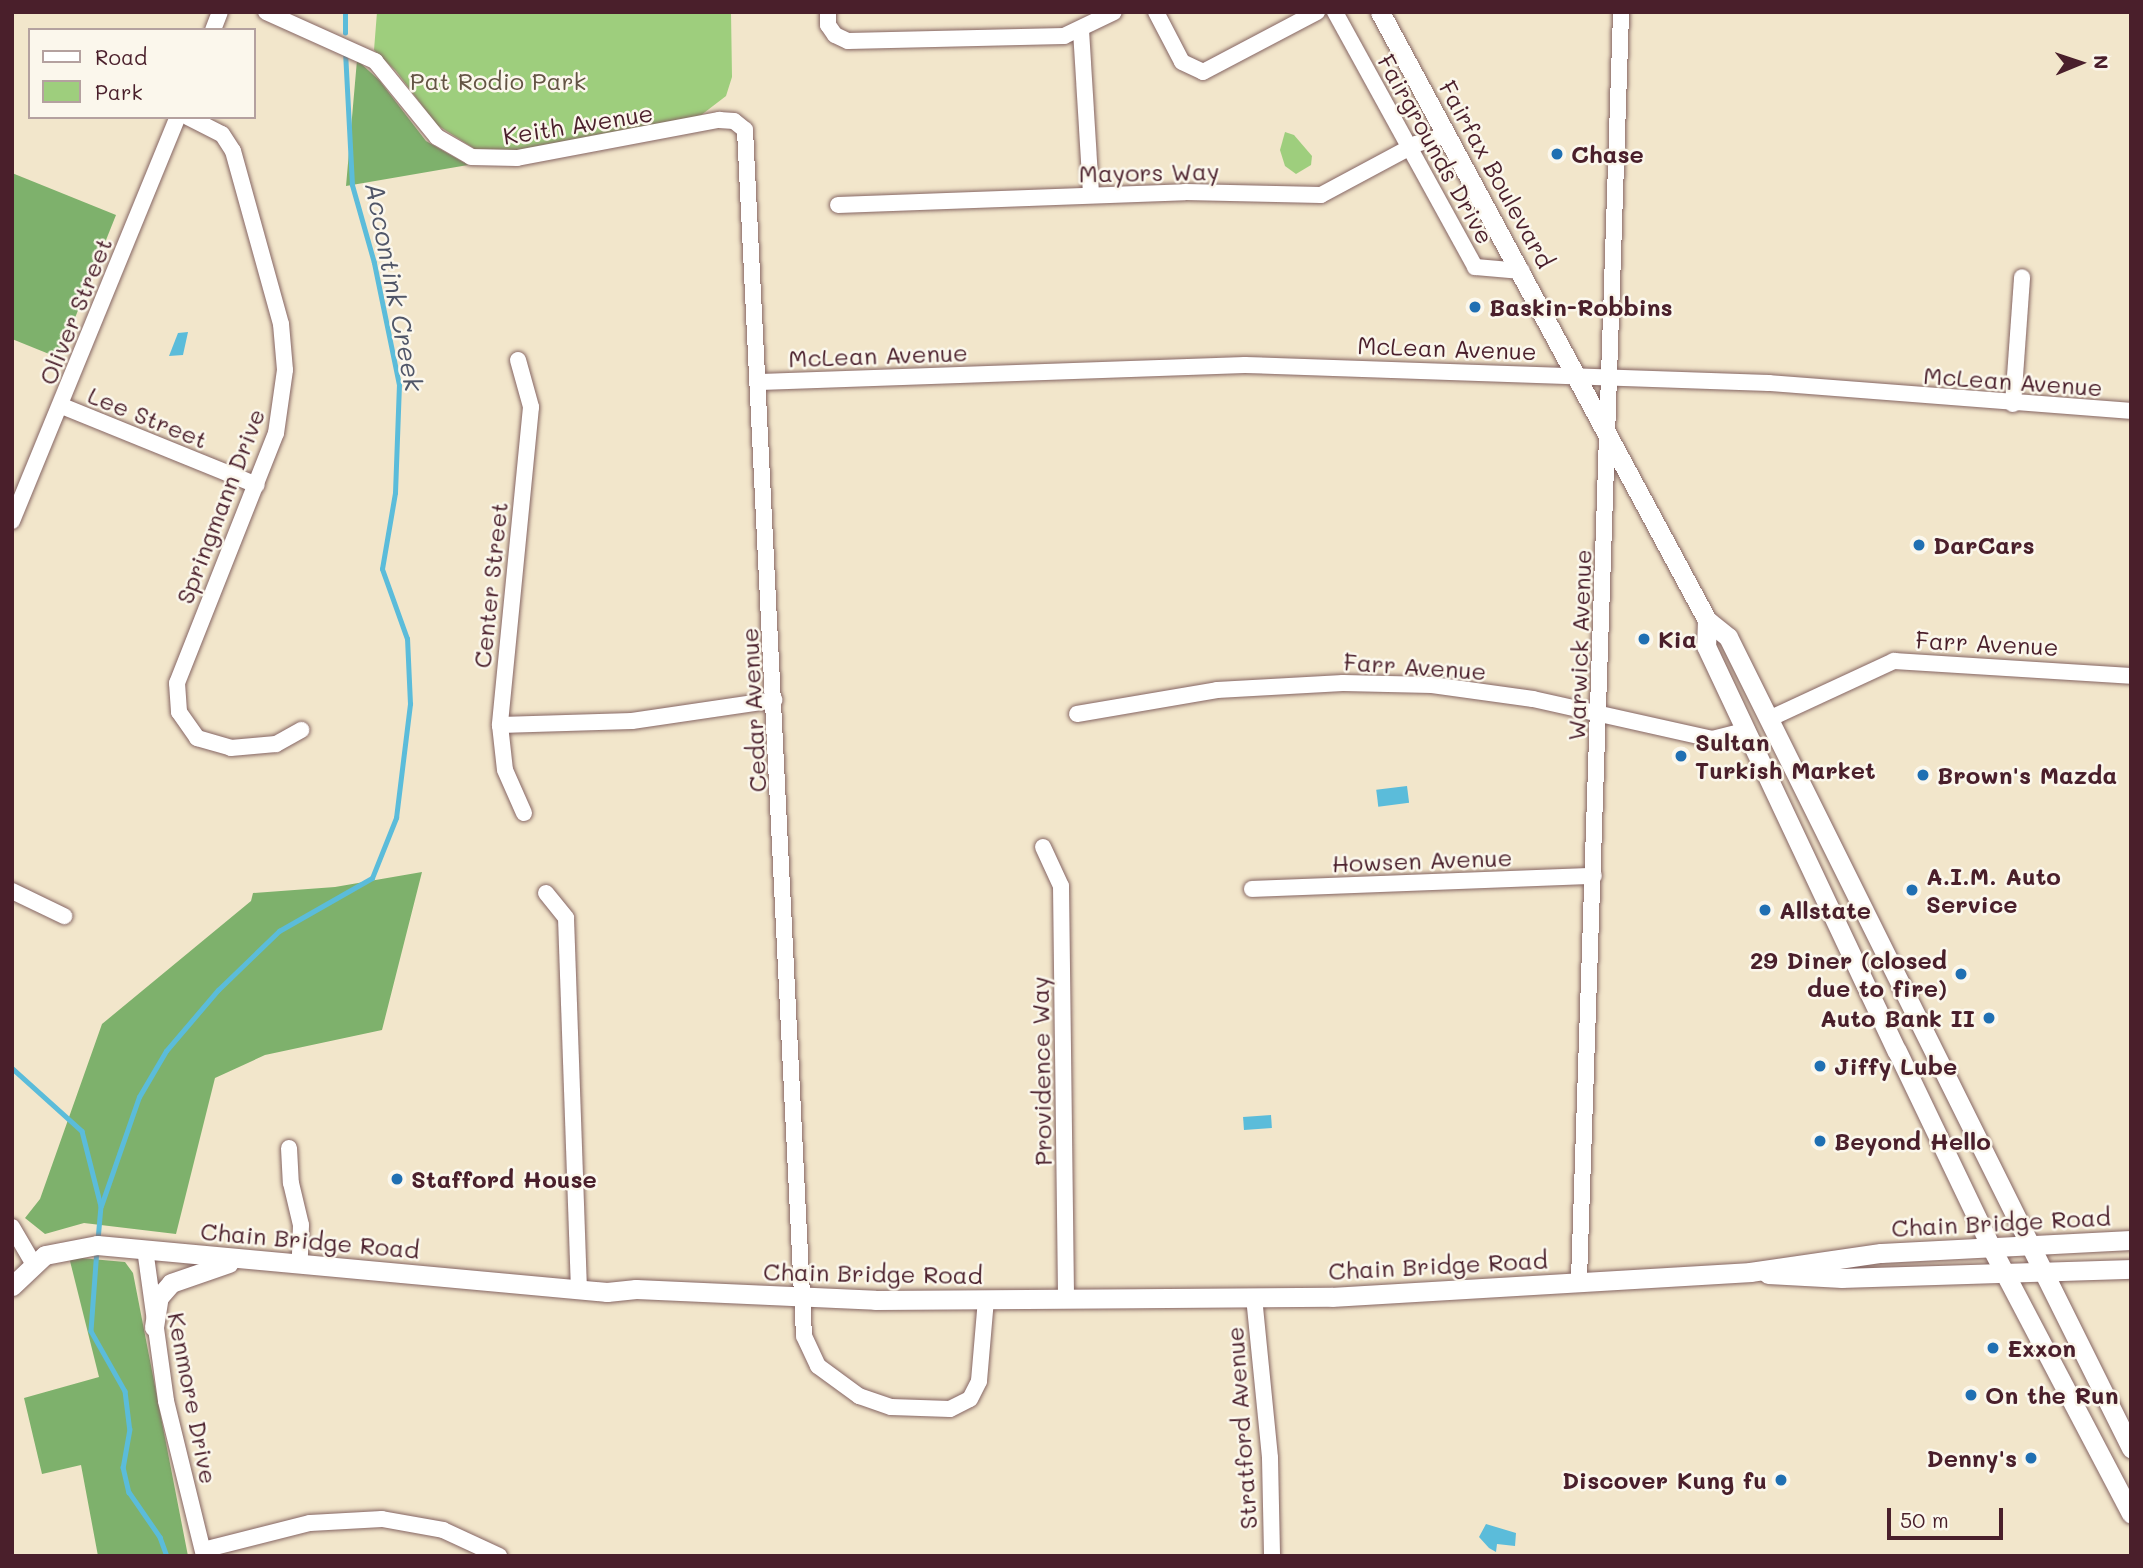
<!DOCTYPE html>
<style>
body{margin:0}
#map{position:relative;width:2143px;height:1568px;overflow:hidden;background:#f2e6cb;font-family:Mali,sans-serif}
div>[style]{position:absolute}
.green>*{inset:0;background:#9ece7d}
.forest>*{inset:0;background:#7eb16c}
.water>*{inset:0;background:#5bbcda;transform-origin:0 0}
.stream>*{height:4.5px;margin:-2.25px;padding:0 2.25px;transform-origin:2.25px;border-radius:2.25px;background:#5bbcda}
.roads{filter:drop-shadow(0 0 2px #856563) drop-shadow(0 0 2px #856563)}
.minor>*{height:16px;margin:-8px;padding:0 8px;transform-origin:8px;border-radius:8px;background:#fff}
.major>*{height:19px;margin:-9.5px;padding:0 9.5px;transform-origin:9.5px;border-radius:9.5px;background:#fff}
.dots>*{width:19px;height:19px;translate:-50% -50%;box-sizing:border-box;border:4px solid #fbf7ec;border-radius:50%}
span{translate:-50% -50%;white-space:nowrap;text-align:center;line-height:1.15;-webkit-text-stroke:5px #fbf7ec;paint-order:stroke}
.park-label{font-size:24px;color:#635444}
.street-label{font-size:24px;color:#4a1f2b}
.poi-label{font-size:24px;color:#4a1f2b;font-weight:700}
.left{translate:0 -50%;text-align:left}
.right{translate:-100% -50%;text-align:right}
.water-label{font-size:26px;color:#505668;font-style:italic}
.frame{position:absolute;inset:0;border:14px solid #4a1f2b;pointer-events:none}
.legend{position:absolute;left:28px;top:28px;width:228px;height:91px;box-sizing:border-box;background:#fbf7ec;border:2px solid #b4a19f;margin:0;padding:9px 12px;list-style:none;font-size:21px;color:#4a1f2b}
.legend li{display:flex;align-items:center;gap:14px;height:35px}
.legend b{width:35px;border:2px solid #b4a19f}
.north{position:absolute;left:2045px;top:28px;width:70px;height:70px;-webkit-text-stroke:5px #fbf7ec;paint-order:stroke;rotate:88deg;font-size:19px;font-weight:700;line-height:28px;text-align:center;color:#4a1f2b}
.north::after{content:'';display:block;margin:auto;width:24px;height:32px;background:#4a1f2b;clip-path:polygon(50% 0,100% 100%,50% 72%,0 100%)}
.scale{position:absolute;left:1887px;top:1508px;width:116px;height:32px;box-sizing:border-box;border:4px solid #4a1f2b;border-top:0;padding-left:9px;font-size:21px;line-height:24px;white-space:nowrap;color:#4a1f2b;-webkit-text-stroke:5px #fbf7ec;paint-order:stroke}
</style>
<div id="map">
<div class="green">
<div style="clip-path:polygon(377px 12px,731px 12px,732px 77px,726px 96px,696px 119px,513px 151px,475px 149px,437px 125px,396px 71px,374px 50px)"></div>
<div style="clip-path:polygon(1285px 132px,1294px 135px,1312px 156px,1311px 165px,1296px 174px,1285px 166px,1280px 150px)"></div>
</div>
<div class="forest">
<div style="clip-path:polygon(357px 60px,379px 80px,426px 141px,468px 165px,346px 186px)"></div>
<div style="clip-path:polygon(12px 173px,116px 215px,59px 358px,12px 339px)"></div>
<div style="clip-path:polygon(422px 872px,382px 1030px,265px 1055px,215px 1078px,176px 1234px,84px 1223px,45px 1234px,25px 1218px,40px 1199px,102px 1024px,251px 901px,253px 893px,335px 887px)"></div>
<div style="clip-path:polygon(69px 1257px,125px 1262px,133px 1273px,188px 1556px,98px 1556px,81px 1465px,42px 1474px,24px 1398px,99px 1377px)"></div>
</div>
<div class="water">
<div style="clip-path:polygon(188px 332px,183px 355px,169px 356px,178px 333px)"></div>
<div style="left:1407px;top:786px;width:17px;height:31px;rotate:83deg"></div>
<div style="left:1271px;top:1115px;width:13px;height:28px;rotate:86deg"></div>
<div style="clip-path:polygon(1486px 1524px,1516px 1533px,1515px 1546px,1497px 1544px,1496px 1552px,1489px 1548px,1479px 1537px)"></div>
</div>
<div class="stream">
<div style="left:345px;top:33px;width:21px;rotate:-90deg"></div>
<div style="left:12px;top:1068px;width:94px;rotate:42deg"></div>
<div style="left:82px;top:1131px;width:77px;rotate:75.8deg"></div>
<div style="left:101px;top:1206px;width:34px;rotate:95deg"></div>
<div style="left:101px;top:1206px;width:115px;rotate:-70.8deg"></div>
<div style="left:139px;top:1097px;width:53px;rotate:-59.6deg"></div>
<div style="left:166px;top:1051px;width:80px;rotate:-49.6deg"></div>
<div style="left:218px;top:990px;width:85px;rotate:-44deg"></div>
<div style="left:279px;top:931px;width:107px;rotate:-29.7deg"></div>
<div style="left:372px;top:878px;width:65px;rotate:-68.2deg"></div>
<div style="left:396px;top:818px;width:115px;rotate:-83deg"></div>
<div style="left:410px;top:704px;width:65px;rotate:-92.6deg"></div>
<div style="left:407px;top:639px;width:74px;rotate:-109.7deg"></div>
<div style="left:382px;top:569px;width:77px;rotate:-80.3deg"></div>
<div style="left:395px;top:493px;width:108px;rotate:-87.9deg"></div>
<div style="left:399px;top:385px;width:125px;rotate:-101.6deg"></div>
<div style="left:374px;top:263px;width:81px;rotate:-105.8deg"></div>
<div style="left:352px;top:185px;width:134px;rotate:-93deg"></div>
<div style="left:97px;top:1249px;width:82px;rotate:94.2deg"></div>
<div style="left:91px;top:1331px;width:69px;rotate:60.5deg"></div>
<div style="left:125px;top:1391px;width:38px;rotate:83deg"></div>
<div style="left:130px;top:1429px;width:39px;rotate:100deg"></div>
<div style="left:123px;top:1467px;width:26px;rotate:77deg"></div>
<div style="left:129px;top:1492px;width:55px;rotate:55.4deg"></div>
<div style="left:160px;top:1537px;width:20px;rotate:70deg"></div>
</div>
<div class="roads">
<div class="minor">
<div style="left:266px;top:12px;width:120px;rotate:24.2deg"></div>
<div style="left:375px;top:61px;width:98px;rotate:50.8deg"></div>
<div style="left:437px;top:137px;width:39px;rotate:30deg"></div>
<div style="left:471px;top:157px;width:46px;rotate:1.2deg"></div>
<div style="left:517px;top:158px;width:206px;rotate:-10.7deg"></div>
<div style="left:719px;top:120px;width:15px;rotate:4deg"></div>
<div style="left:734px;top:121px;width:14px;rotate:39deg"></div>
<div style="left:745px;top:130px;width:1207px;rotate:87.2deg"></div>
<div style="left:804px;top:1336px;width:33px;rotate:65deg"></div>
<div style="left:818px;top:1366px;width:51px;rotate:36.2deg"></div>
<div style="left:859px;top:1396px;width:34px;rotate:19deg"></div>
<div style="left:891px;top:1407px;width:59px;rotate:1.9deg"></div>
<div style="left:950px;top:1409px;width:22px;rotate:-27deg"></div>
<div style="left:970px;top:1399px;width:20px;rotate:-63deg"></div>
<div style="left:979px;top:1381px;width:82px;rotate:-85.1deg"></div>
<div style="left:828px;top:12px;width:13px;rotate:90deg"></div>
<div style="left:828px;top:25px;width:12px;rotate:55deg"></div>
<div style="left:835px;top:35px;width:14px;rotate:25deg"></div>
<div style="left:848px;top:41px;width:216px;rotate:-1.3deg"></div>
<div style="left:1064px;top:36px;width:55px;rotate:-25.6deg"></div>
<div style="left:1156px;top:12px;width:56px;rotate:62.5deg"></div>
<div style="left:1182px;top:62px;width:23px;rotate:25deg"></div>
<div style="left:1203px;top:72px;width:129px;rotate:-27.8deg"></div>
<div style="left:1335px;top:12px;width:291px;rotate:61.2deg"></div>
<div style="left:1475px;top:267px;width:47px;rotate:4.9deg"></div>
<div style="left:213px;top:30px;width:19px;rotate:-69deg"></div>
<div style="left:1081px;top:30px;width:165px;rotate:86.5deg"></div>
<div style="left:188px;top:117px;width:38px;rotate:27deg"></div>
<div style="left:222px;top:134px;width:20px;rotate:57deg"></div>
<div style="left:233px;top:151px;width:180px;rotate:74.5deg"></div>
<div style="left:281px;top:324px;width:46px;rotate:85deg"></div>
<div style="left:285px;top:370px;width:64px;rotate:98.1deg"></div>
<div style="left:276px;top:433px;width:269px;rotate:111.6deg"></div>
<div style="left:177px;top:683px;width:29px;rotate:86deg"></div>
<div style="left:179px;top:712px;width:32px;rotate:55deg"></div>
<div style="left:197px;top:738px;width:35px;rotate:16deg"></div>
<div style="left:231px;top:748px;width:45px;rotate:-5.1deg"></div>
<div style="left:276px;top:744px;width:29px;rotate:-29deg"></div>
<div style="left:838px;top:205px;width:347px;rotate:-2.1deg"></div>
<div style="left:1185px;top:192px;width:136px;rotate:1.3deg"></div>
<div style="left:1321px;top:195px;width:108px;rotate:-28.2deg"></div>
<div style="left:1416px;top:144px;width:32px;rotate:-16deg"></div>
<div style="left:518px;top:360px;width:49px;rotate:74.5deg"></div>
<div style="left:531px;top:407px;width:320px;rotate:95.6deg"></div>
<div style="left:500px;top:725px;width:45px;rotate:83.7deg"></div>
<div style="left:505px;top:770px;width:47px;rotate:66.2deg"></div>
<div style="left:760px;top:382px;width:485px;rotate:-2deg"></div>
<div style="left:1245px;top:365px;width:524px;rotate:1.97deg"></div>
<div style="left:1769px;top:383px;width:363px;rotate:4.4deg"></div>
<div style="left:2013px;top:404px;width:127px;rotate:-85.9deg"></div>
<div style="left:62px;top:406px;width:210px;rotate:22.1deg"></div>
<div style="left:12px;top:521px;width:437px;rotate:-67.7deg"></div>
<div style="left:1077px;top:714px;width:142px;rotate:-9.7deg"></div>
<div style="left:1217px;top:690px;width:126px;rotate:-3.2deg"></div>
<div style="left:1343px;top:683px;width:89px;rotate:1.3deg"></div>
<div style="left:1432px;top:685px;width:102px;rotate:7.9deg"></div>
<div style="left:1533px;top:699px;width:183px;rotate:12.6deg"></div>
<div style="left:1712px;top:739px;width:36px;rotate:-14deg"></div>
<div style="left:1769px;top:719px;width:138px;rotate:-24.9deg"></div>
<div style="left:1894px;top:661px;width:237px;rotate:3.6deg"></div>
<div style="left:500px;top:725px;width:132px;rotate:-1.7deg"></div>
<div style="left:632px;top:721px;width:144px;rotate:-8.4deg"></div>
<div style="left:1043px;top:847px;width:43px;rotate:65.2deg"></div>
<div style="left:1061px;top:886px;width:412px;rotate:89.3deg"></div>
<div style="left:1252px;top:889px;width:342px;rotate:-2.2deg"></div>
<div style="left:12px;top:891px;width:58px;rotate:25.7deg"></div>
<div style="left:546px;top:893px;width:32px;rotate:51deg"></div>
<div style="left:566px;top:918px;width:372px;rotate:88deg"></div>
<div style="left:289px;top:1148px;width:35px;rotate:87deg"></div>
<div style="left:291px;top:1183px;width:43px;rotate:76.6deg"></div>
<div style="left:301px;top:1225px;width:37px;rotate:92deg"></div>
<div style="left:12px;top:1227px;width:42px;rotate:59.7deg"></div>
<div style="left:145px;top:1249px;width:153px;rotate:82.1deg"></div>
<div style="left:166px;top:1401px;width:160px;rotate:76.2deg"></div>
<div style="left:1579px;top:1280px;width:1269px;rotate:-88.1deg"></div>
<div style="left:1254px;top:1297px;width:162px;rotate:84.3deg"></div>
<div style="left:1270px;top:1458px;width:98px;rotate:88.8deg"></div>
<div style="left:203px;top:1550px;width:110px;rotate:-14.2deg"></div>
<div style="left:310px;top:1523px;width:72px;rotate:-3.2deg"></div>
<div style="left:382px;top:1519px;width:62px;rotate:10.2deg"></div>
<div style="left:443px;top:1530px;width:62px;rotate:24.9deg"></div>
</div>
<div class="major">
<div style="left:1380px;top:12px;width:690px;rotate:61.73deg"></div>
<div style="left:1707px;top:620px;width:27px;rotate:39deg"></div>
<div style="left:1728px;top:637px;width:906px;rotate:63.58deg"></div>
<div style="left:1707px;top:620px;width:26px;rotate:92deg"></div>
<div style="left:1706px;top:646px;width:448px;rotate:64.8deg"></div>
<div style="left:1897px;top:1051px;width:217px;rotate:64.4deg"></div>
<div style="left:1991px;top:1247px;width:301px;rotate:62.3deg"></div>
<div style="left:1768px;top:1274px;width:74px;rotate:3.1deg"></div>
<div style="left:1842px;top:1278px;width:289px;rotate:-1.8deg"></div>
<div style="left:12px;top:1286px;width:45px;rotate:-43.2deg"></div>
<div style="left:45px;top:1255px;width:53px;rotate:-10.9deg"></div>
<div style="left:97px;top:1245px;width:512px;rotate:5.27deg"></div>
<div style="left:607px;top:1292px;width:29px;rotate:-6deg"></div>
<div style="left:636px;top:1289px;width:239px;rotate:2.6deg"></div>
<div style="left:875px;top:1300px;width:457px;rotate:-0.4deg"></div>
<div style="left:1332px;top:1297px;width:419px;rotate:-3.4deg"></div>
<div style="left:1750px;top:1272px;width:132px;rotate:-8.3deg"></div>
<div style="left:1881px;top:1253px;width:250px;rotate:-3deg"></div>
<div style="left:154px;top:1327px;width:30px;rotate:-81deg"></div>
<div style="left:159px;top:1297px;width:18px;rotate:-49deg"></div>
<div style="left:171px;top:1283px;width:61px;rotate:-19deg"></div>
</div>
</div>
<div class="dots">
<div style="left:1557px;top:154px;background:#1f6fb2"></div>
<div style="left:1475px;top:307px;background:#1f6fb2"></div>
<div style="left:1919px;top:545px;background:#1f6fb2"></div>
<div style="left:1644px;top:639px;background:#1f6fb2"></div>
<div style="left:1681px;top:756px;background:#1f6fb2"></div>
<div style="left:1923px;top:775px;background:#1f6fb2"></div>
<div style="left:1912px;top:890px;background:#1f6fb2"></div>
<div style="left:1765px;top:910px;background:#1f6fb2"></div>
<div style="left:1961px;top:974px;background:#1f6fb2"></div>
<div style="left:1989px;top:1018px;background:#1f6fb2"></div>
<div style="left:1820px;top:1066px;background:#1f6fb2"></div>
<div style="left:1820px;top:1141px;background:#1f6fb2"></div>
<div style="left:397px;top:1179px;background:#1f6fb2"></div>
<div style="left:1993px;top:1348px;background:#1f6fb2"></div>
<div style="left:1971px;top:1395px;background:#1f6fb2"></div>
<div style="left:2031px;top:1458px;background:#1f6fb2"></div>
<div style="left:1781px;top:1480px;background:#1f6fb2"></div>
</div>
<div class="park-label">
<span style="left:498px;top:81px">Pat Rodio Park</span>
</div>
<div class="street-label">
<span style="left:578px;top:124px;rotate:-9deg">Keith Avenue</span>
<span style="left:1436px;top:149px;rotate:61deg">Fairgrounds Drive</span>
<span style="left:1149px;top:172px;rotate:-1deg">Mayors Way</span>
<span style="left:1497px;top:174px;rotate:61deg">Fairfax Boulevard</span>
<span style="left:75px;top:311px;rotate:-68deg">Oliver Street</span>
<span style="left:1447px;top:348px;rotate:2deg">McLean Avenue</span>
<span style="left:878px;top:355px;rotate:-2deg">McLean Avenue</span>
<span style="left:2013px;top:381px;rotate:4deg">McLean Avenue</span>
<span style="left:148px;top:417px;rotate:22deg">Lee Street</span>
<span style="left:220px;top:506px;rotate:-69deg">Springmann Drive</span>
<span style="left:490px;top:585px;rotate:-84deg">Center Street</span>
<span style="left:1987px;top:643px;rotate:3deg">Farr Avenue</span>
<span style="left:1579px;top:645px;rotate:-88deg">Warwick Avenue</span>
<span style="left:1415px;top:666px;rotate:4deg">Farr Avenue</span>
<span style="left:753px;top:710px;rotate:-93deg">Cedar Avenue</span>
<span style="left:1422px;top:860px;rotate:-2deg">Howsen Avenue</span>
<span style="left:1041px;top:1071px;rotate:-91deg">Providence Way</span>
<span style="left:2001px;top:1222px;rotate:-3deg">Chain Bridge Road</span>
<span style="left:310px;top:1240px;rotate:5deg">Chain Bridge Road</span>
<span style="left:1438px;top:1265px;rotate:-3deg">Chain Bridge Road</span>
<span style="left:873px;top:1273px;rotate:1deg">Chain Bridge Road</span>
<span style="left:193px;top:1398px;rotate:79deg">Kenmore Drive</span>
<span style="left:1241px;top:1428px;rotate:-94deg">Stratford Avenue</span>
</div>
<div class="poi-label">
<span class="left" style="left:1571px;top:154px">Chase</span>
<span class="left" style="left:1489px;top:307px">Baskin-Robbins</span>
<span class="left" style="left:1933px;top:545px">DarCars</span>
<span class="left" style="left:1658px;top:639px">Kia</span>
<span class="left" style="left:1695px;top:756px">Sultan<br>Turkish Market</span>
<span class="left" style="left:1937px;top:775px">Brown's Mazda</span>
<span class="left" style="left:1926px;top:890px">A.I.M. Auto<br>Service</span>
<span class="left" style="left:1779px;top:910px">Allstate</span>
<span class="right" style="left:1947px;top:974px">29 Diner (closed<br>due to fire)</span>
<span class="right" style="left:1975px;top:1018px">Auto Bank II</span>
<span class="left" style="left:1834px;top:1066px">Jiffy Lube</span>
<span class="left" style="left:1834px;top:1141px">Beyond Hello</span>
<span class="left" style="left:411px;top:1179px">Stafford House</span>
<span class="left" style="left:2007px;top:1348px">Exxon</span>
<span class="left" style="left:1985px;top:1395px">On the Run</span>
<span class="right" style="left:2017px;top:1458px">Denny's</span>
<span class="right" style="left:1767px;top:1480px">Discover Kung fu</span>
</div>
<div class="water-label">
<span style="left:394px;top:287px;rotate:79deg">Accontink Creek</span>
</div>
<div class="frame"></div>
<ul class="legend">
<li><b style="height:9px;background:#fff"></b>Road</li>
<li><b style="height:19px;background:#9ece7d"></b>Park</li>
</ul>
<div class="north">N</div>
<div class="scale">50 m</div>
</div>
